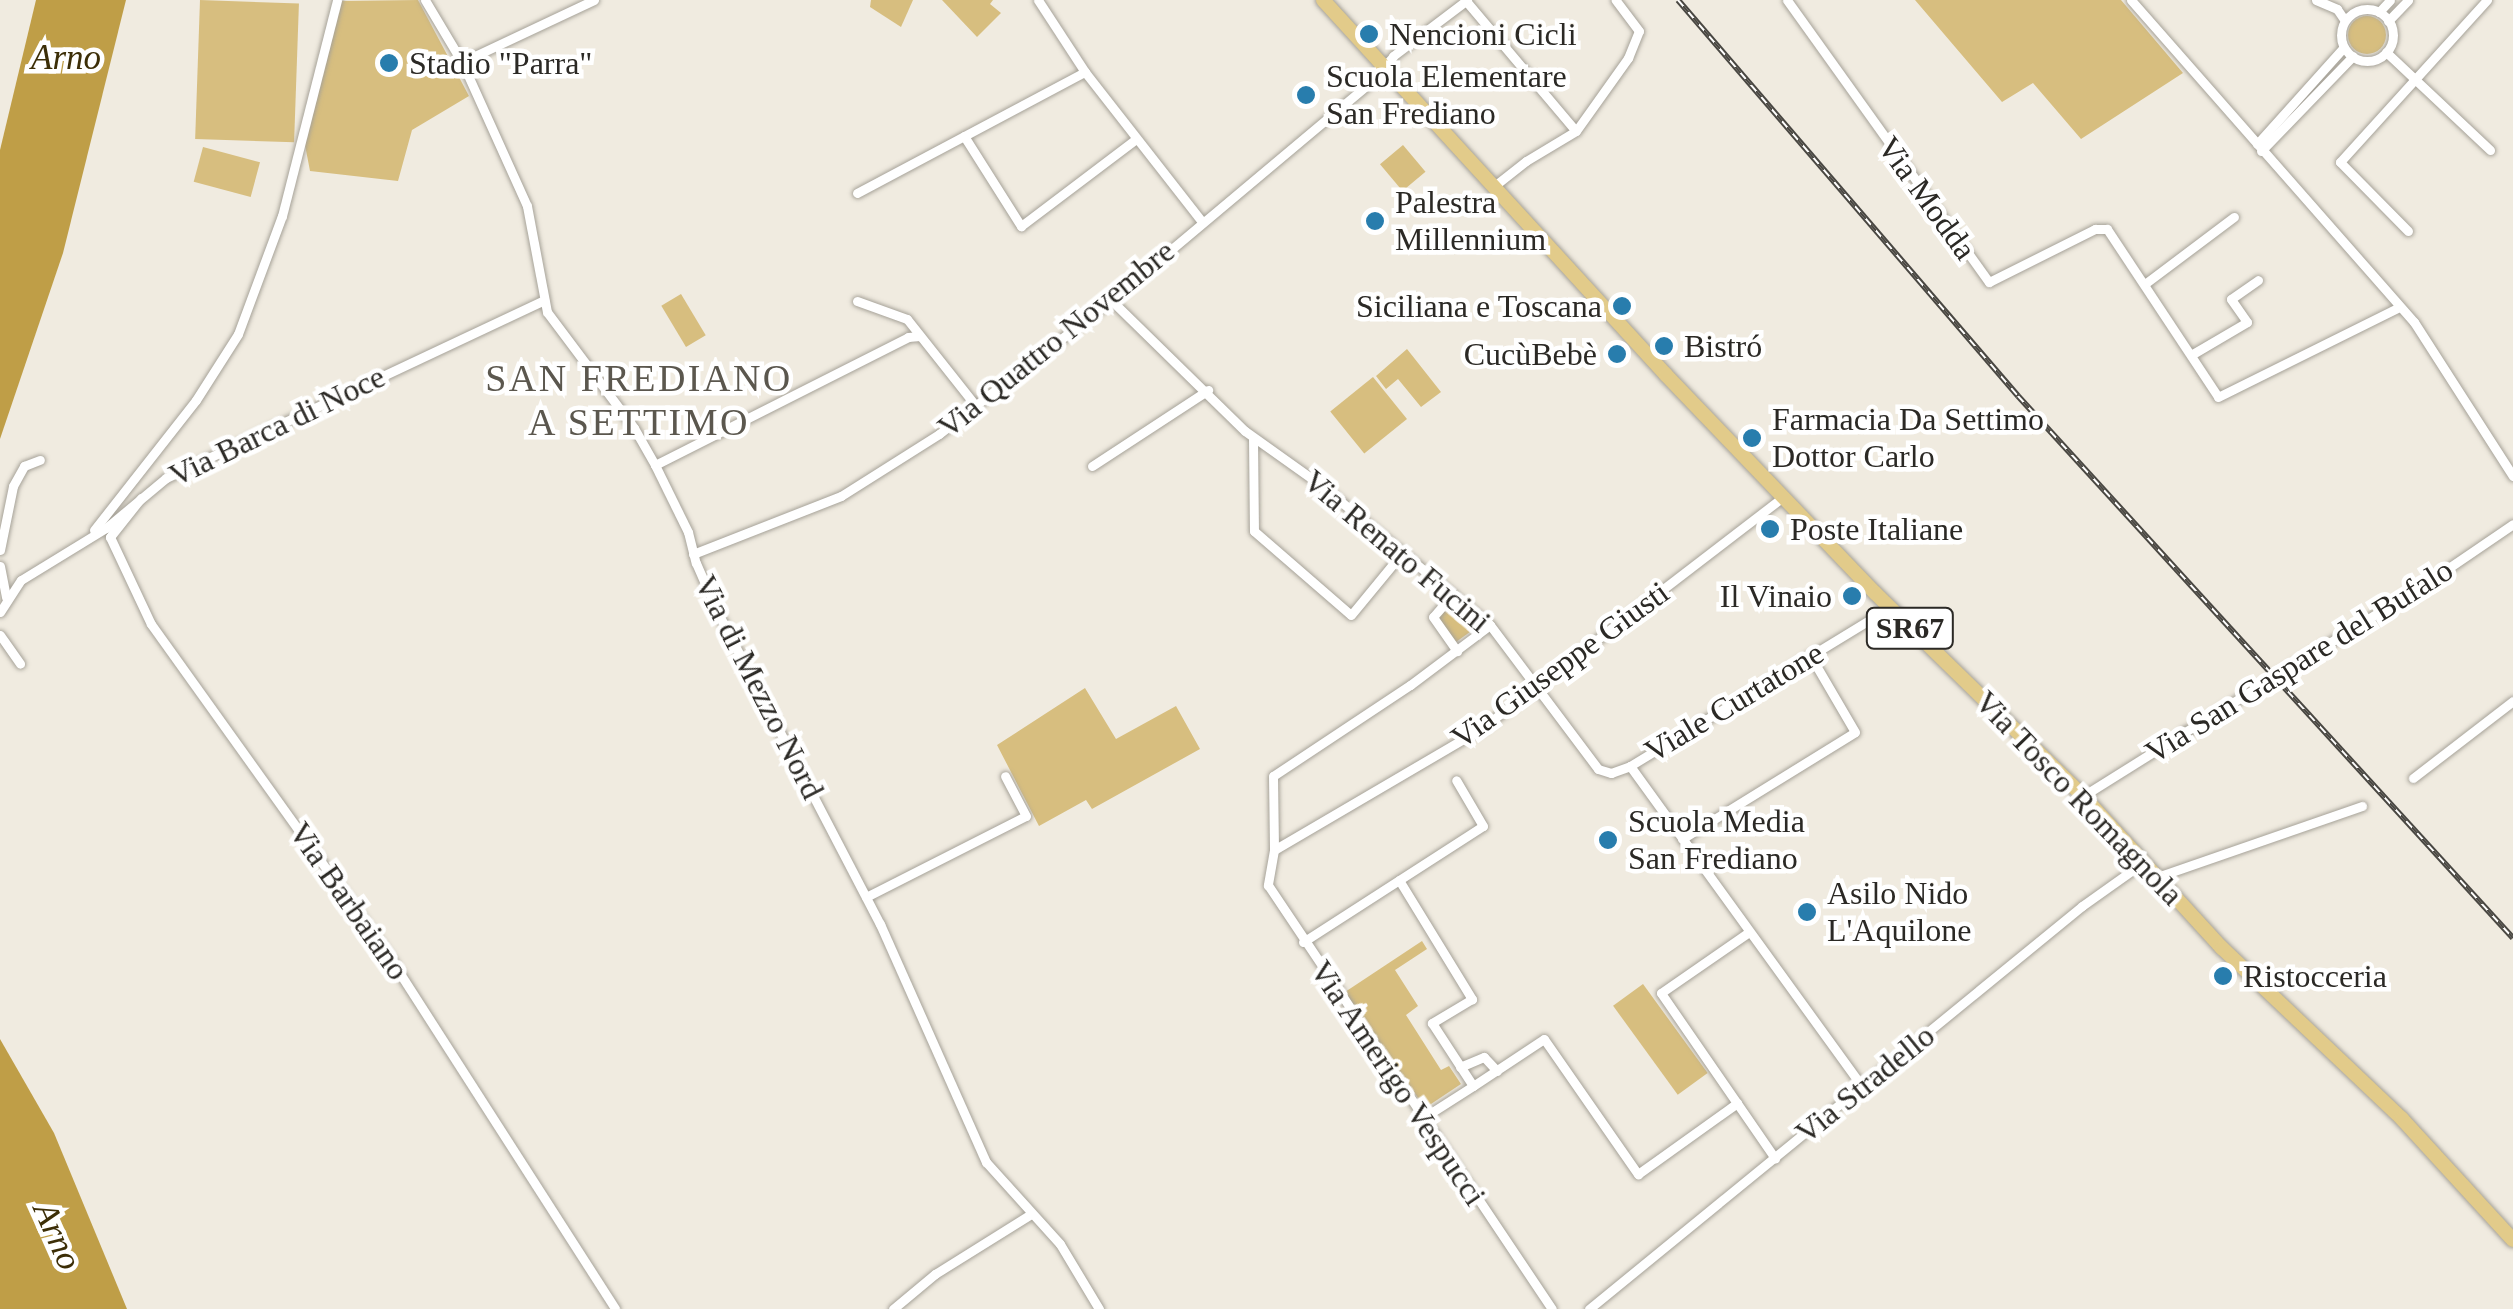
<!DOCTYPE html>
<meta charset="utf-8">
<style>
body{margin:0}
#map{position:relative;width:2513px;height:1309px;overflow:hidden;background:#f0ebe0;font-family:"Times New Roman",serif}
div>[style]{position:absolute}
.green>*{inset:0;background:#d7be7f;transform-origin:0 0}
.round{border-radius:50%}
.water>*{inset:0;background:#bf9e47}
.roads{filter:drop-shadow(0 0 2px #a6a298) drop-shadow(0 0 2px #a6a298)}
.minor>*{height:9px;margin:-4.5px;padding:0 4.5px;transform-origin:4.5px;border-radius:4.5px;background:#fff}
.minor>.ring{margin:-4.5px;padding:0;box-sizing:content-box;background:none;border:9px solid #fff;border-radius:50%}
.primary>*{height:14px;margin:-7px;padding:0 7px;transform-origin:7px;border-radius:7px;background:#e2cb8a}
.rail>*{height:6px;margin-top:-3px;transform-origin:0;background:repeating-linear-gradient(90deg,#fff 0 8px,#494742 0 16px);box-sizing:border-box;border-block:2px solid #494742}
.bridges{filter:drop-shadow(0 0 2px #a6a298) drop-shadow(0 0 2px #a6a298)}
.minor-bridge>*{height:9px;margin:-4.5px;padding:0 4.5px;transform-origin:4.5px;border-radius:4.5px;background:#fff}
.dots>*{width:28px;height:28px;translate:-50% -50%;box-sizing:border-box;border:5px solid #fff;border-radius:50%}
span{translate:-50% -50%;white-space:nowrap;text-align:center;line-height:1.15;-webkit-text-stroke:9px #fff;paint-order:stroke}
.shield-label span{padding:2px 8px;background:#fff;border:2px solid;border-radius:8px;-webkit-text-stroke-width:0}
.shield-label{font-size:30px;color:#2b2925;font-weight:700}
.poi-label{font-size:32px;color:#2b2925}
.left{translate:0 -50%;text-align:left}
.right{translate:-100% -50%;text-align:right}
.street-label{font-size:32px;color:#2b2925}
.water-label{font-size:35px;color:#3c2e07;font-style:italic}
.quarter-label{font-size:38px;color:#5b574e;letter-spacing:2.5px}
</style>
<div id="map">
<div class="green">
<div style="left:200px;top:0;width:99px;height:139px;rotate:2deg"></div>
<div style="clip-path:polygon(418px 0,469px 96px,412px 130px,398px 181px,310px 171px,305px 145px,341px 1px)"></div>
<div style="clip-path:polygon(871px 0,913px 0,901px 27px,870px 7px)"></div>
<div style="clip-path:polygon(942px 0,993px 0,990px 4px,1001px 13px,977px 37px)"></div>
<div style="clip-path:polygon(1915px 0,2121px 0,2183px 73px,2081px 139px,2033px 83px,2002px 102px)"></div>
<div class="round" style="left:2348px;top:16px;width:38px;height:38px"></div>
<div style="left:1403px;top:145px;width:35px;height:30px;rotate:50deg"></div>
<div style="left:203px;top:147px;width:59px;height:36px;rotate:15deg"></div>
<div style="left:681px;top:294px;width:48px;height:23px;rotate:59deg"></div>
<div style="clip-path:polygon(1407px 349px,1441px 392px,1421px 407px,1398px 379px,1386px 389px,1376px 376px)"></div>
<div style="left:1373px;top:377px;width:54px;height:55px;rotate:51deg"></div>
<div style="clip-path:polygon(1450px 601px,1477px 627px,1456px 642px,1437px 617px)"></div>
<div style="clip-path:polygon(1085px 688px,1116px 739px,1176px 706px,1200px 749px,1092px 809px,1086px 800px,1039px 826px,997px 745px)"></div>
<div style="clip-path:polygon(1422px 941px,1427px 949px,1395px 970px,1418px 1006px,1406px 1015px,1441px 1070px,1449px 1066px,1461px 1084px,1425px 1108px,1345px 992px)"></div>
<div style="left:1643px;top:984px;width:110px;height:37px;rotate:54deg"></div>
</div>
<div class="water">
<div style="clip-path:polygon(36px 0,126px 0,63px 253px,0 439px,0 150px)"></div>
<div style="clip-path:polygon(0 1039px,54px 1133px,127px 1309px,0 1309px)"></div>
</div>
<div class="roads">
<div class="minor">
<div style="left:425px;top:0;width:72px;rotate:59.2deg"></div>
<div style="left:462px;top:62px;width:158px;rotate:65.7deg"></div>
<div style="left:527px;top:206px;width:108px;rotate:79.3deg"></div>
<div style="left:547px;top:312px;width:145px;rotate:53.1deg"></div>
<div style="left:634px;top:428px;width:43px;rotate:60.4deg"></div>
<div style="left:655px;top:465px;width:75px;rotate:63.8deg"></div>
<div style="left:688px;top:532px;width:32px;rotate:76deg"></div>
<div style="left:696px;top:563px;width:55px;rotate:66.3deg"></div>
<div style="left:718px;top:613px;width:351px;rotate:62.5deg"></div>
<div style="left:880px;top:924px;width:261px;rotate:66deg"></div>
<div style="left:986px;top:1162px;width:110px;rotate:47.9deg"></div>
<div style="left:1060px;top:1244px;width:76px;rotate:59deg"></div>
<div style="left:1038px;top:0;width:86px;rotate:56.9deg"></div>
<div style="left:1085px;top:72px;width:190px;rotate:52deg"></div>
<div style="left:1787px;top:0;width:347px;rotate:54.4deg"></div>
<div style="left:1989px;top:282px;width:119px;rotate:-26.6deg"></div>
<div style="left:2095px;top:229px;width:12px"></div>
<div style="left:2107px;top:229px;width:201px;rotate:56.5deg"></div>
<div style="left:2218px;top:397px;width:202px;rotate:-26.4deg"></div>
<div style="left:2131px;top:0;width:429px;rotate:48.7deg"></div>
<div style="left:2414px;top:322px;width:183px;rotate:57.3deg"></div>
<div style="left:2316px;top:0;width:23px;rotate:23deg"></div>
<div style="left:2337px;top:9px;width:14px;rotate:56deg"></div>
<div style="left:1466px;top:1px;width:170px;rotate:49.8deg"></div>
<div class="ring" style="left:2341px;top:9px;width:43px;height:43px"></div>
<div style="left:2379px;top:12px;width:16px;rotate:-47deg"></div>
<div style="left:2388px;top:21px;width:29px;rotate:-46deg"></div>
<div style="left:2386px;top:52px;width:143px;rotate:43.3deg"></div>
<div style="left:462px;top:62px;width:146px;rotate:-25.2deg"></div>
<div style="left:964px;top:136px;width:107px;rotate:57.7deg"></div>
<div style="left:1021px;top:226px;width:144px;rotate:-37.1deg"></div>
<div style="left:2257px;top:144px;width:130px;rotate:-48.1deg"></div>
<div style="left:2261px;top:151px;width:132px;rotate:-45.9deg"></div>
<div style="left:1493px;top:187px;width:42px;rotate:-38.2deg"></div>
<div style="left:1526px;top:161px;width:58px;rotate:-31deg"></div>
<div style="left:1576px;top:131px;width:90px;rotate:-54.5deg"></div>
<div style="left:1628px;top:58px;width:29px;rotate:-68deg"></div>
<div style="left:1639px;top:31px;width:39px;rotate:-127deg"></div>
<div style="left:857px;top:193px;width:258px;rotate:-28deg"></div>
<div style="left:2408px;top:231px;width:97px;rotate:-134.6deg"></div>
<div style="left:2340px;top:162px;width:219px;rotate:-47.8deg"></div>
<div style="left:2146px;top:283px;width:110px;rotate:-36.9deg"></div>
<div style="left:1111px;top:300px;width:187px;rotate:44.4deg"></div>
<div style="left:1245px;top:431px;width:95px;rotate:35.5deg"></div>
<div style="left:1322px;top:486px;width:218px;rotate:39.6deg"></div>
<div style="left:1490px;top:625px;width:180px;rotate:53.1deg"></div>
<div style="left:1598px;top:769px;width:14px;rotate:17deg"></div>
<div style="left:1611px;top:773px;width:20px;rotate:-20deg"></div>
<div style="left:1630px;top:766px;width:395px;rotate:54.1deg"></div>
<div style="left:857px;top:301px;width:53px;rotate:19.8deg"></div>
<div style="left:907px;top:319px;width:111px;rotate:51.6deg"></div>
<div style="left:2191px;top:355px;width:65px;rotate:-30.5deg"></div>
<div style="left:2247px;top:322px;width:28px;rotate:-125deg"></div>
<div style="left:2231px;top:299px;width:33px;rotate:-35deg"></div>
<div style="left:1253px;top:438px;width:93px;rotate:89.4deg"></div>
<div style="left:1254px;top:531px;width:128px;rotate:40.9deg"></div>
<div style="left:1351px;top:615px;width:82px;rotate:-50.5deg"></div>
<div style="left:655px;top:465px;width:284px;rotate:-26.8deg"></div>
<div style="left:908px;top:337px;width:12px;rotate:-5deg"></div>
<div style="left:1092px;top:466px;width:139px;rotate:-33.2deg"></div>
<div style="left:141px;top:498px;width:50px;rotate:128.5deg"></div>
<div style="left:110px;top:537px;width:96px;rotate:64.8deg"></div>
<div style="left:151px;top:624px;width:414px;rotate:54.4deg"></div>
<div style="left:392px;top:961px;width:413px;rotate:57.3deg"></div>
<div style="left:94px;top:530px;width:165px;rotate:-51.9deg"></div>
<div style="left:196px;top:400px;width:78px;rotate:-57.5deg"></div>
<div style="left:238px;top:334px;width:126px;rotate:-69.6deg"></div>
<div style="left:282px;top:216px;width:223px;rotate:-75.7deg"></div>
<div style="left:0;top:550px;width:65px;rotate:-78.5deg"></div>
<div style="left:13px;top:486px;width:23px;rotate:-61deg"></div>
<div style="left:24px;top:466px;width:17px;rotate:-21deg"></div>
<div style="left:693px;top:554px;width:159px;rotate:-21.4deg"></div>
<div style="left:841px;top:496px;width:116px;rotate:-32.3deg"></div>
<div style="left:939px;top:434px;width:218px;rotate:-37.9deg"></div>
<div style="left:1111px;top:300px;width:344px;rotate:-40deg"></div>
<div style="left:1374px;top:79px;width:30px;rotate:-50deg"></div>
<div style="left:1393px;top:56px;width:93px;rotate:-37.1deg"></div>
<div style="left:0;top:566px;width:32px;rotate:79deg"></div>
<div style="left:2431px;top:580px;width:99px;rotate:-34.3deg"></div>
<div style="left:1453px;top:594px;width:30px;rotate:131deg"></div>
<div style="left:1433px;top:617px;width:42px;rotate:54.8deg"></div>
<div style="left:0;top:612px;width:38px;rotate:-57deg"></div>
<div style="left:21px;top:580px;width:100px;rotate:-31.5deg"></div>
<div style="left:106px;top:528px;width:78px;rotate:-39.8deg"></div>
<div style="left:166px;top:478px;width:418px;rotate:-25.2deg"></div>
<div style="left:1490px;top:625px;width:100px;rotate:143.1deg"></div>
<div style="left:1410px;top:685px;width:164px;rotate:146.4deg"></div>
<div style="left:1273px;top:776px;width:74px;rotate:89.2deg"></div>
<div style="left:1274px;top:850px;width:36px;rotate:100deg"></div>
<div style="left:1268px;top:885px;width:510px;rotate:56.19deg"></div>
<div style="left:0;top:635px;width:35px;rotate:55deg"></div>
<div style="left:1630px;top:766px;width:305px;rotate:-31.4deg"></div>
<div style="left:2413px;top:778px;width:126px;rotate:-37.6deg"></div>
<div style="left:2083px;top:796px;width:120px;rotate:-32.1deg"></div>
<div style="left:1682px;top:839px;width:203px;rotate:-31.7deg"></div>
<div style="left:1855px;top:732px;width:89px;rotate:-120.3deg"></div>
<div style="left:1274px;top:850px;width:241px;rotate:-30.4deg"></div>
<div style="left:1482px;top:728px;width:379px;rotate:-37.5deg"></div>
<div style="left:2157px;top:877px;width:217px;rotate:-19.1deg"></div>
<div style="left:1399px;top:880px;width:140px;rotate:58.5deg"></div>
<div style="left:1472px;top:999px;width:47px;rotate:149deg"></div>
<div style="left:1432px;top:1023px;width:75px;rotate:56.9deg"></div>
<div style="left:1473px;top:1086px;width:59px;rotate:147.4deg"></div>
<div style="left:866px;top:897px;width:179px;rotate:-26.9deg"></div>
<div style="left:1026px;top:816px;width:45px;rotate:-117.7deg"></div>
<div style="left:1749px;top:932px;width:107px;rotate:145.3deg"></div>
<div style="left:1661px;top:993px;width:201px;rotate:55.4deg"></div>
<div style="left:1303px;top:942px;width:214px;rotate:-32.8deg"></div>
<div style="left:1483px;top:826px;width:53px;rotate:-120.4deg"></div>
<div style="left:1460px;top:1067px;width:26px;rotate:-23deg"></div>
<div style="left:1484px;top:1057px;width:19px;rotate:47deg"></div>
<div style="left:1473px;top:1086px;width:85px;rotate:-33.5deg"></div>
<div style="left:1544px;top:1039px;width:165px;rotate:55.2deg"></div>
<div style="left:1638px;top:1174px;width:122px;rotate:-35.6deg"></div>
<div style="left:893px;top:1309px;width:55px;rotate:-39.8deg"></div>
<div style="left:935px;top:1274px;width:113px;rotate:-32deg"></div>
<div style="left:1589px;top:1309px;width:637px;rotate:-39.26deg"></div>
<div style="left:2082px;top:906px;width:76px;rotate:-35.4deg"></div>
</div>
<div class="primary">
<div style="left:1323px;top:0;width:508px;rotate:47.55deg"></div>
<div style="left:1666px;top:375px;width:302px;rotate:46.2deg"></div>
<div style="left:1875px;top:593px;width:291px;rotate:44.3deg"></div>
<div style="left:2083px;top:796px;width:206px;rotate:47.6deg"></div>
<div style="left:2222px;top:948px;width:248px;rotate:43.5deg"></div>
<div style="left:2402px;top:1119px;width:164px;rotate:47.5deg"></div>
</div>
</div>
<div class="rail">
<div style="left:1678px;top:0;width:522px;rotate:49.35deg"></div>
<div style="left:2018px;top:396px;width:734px;rotate:47.6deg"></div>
</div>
<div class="bridges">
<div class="minor-bridge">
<div style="left:2185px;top:732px;width:289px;rotate:-31.7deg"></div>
</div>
</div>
<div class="dots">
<div style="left:1369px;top:34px;background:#287dad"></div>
<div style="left:389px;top:63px;background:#287dad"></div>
<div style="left:1306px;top:95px;background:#287dad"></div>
<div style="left:1375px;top:221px;background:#287dad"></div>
<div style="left:1622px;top:306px;background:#287dad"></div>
<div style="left:1664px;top:346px;background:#287dad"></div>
<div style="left:1617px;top:354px;background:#287dad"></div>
<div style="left:1752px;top:438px;background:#287dad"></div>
<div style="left:1770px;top:529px;background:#287dad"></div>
<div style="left:1852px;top:596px;background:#287dad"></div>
<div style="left:1608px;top:840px;background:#287dad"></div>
<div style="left:1807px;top:912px;background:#287dad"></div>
<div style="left:2223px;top:976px;background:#287dad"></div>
</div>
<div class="shield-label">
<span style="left:1910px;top:628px">SR67</span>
</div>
<div class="poi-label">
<span class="left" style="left:1389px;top:34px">Nencioni Cicli</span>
<span class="left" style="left:409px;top:63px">Stadio "Parra"</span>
<span class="left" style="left:1326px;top:95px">Scuola Elementare<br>San Frediano</span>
<span class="left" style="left:1395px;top:221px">Palestra<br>Millennium</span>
<span class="right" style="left:1602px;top:306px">Siciliana e Toscana</span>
<span class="left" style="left:1684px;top:346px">Bistró</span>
<span class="right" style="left:1597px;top:354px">CucùBebè</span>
<span class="left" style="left:1772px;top:438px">Farmacia Da Settimo<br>Dottor Carlo</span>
<span class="left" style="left:1790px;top:529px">Poste Italiane</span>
<span class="right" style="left:1832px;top:596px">Il Vinaio</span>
<span class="left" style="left:1628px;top:840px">Scuola Media<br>San Frediano</span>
<span class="left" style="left:1827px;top:912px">Asilo Nido<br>L'Aquilone</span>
<span class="left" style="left:2243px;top:976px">Ristocceria</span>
</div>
<div class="street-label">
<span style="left:1927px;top:198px;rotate:54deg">Via Modda</span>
<span style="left:1056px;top:339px;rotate:-39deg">Via Quattro Novembre</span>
<span style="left:277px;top:426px;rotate:-26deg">Via Barca di Noce</span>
<span style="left:1397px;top:551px;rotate:40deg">Via Renato Fucini</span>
<span style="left:2299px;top:661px;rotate:-32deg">Via San Gaspare del Bufalo</span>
<span style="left:1560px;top:665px;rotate:-36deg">Via Giuseppe Giusti</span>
<span style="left:759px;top:687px;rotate:63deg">Via di Mezzo Nord</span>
<span style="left:1734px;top:702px;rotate:-31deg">Viale Curtatone</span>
<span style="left:2079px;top:798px;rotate:46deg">Via Tosco Romagnola</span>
<span style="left:349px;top:901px;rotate:55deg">Via Barbaiano</span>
<span style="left:1398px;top:1083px;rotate:56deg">Via Amerigo Vespucci</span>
<span style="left:1865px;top:1084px;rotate:-39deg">Via Stradello</span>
</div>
<div class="water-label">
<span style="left:66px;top:58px">Arno</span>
<span style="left:57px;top:1236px;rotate:66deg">Arno</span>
</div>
<div class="quarter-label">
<span style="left:639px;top:401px">SAN FREDIANO<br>A SETTIMO</span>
</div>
</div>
